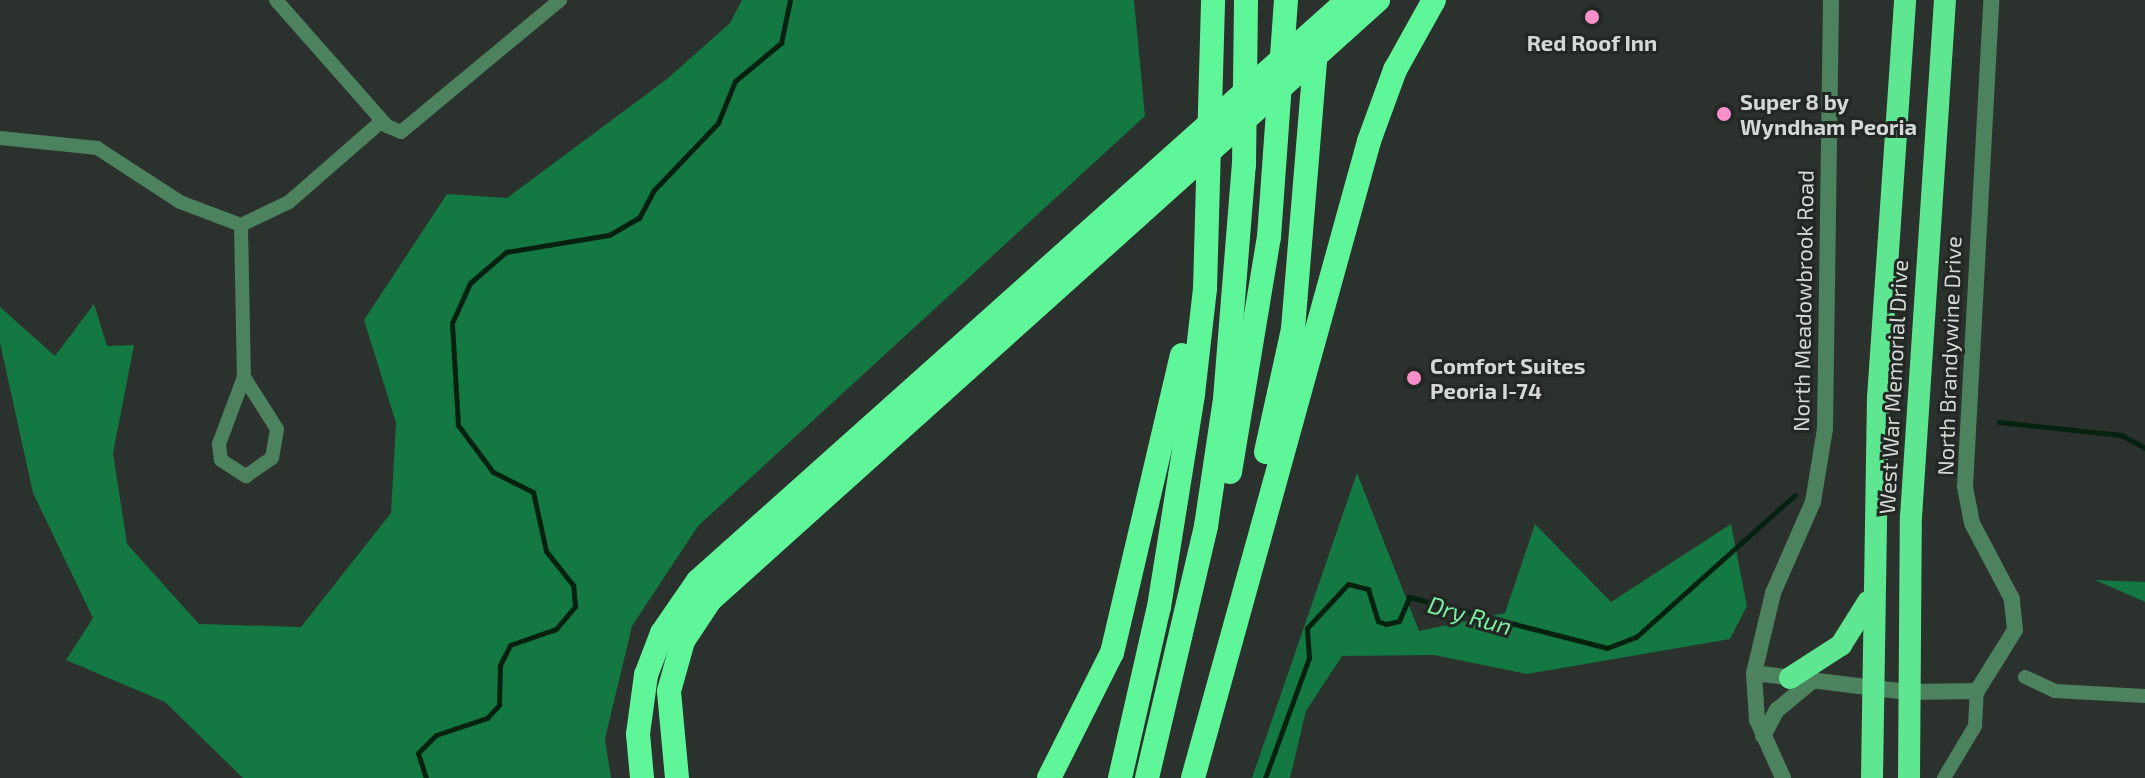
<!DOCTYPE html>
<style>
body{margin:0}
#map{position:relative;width:2145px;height:778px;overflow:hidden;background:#2b312d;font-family:"Exo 2",sans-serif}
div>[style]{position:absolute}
.forest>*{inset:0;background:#147842}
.stream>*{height:5px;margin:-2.5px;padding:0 2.5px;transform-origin:2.5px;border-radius:2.5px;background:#052210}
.minor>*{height:14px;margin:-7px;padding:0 7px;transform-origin:7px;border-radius:7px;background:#4c825d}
.tertiary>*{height:16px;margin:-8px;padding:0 8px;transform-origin:8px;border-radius:8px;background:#4c825d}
.trunk>*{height:22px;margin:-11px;padding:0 11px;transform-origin:11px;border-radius:11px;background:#5ee690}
.motorway>*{height:24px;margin:-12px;padding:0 12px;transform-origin:12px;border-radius:12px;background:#5ff699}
.dots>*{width:22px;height:22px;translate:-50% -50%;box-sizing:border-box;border:4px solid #222723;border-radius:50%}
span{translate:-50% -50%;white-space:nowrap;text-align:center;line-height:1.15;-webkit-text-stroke:6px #222723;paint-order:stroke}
.poi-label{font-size:22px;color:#d5d9d6;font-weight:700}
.left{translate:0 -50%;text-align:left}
.street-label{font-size:22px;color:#d5d9d6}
.water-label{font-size:24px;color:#79eea1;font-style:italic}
</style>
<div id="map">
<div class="forest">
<div style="clip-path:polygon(742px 0,1134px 0,1145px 116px,698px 526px,632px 626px,605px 739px,611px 778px,243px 778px,165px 702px,66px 660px,93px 618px,33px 493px,0 343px,0 307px,55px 356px,94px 304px,107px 346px,134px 345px,113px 453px,127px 544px,199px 624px,301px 627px,391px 513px,396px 423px,364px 320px,447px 194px,507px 198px,667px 79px,730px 23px)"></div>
<div style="clip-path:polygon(1357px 473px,1419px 631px,1505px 613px,1535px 524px,1611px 602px,1731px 524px,1747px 606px,1730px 639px,1527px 674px,1434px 655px,1342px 656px,1306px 711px,1290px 778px,1252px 778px)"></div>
<div style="clip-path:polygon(2095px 580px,2145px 582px,2145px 602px)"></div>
</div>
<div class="stream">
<div style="left:1999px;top:422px;width:123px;rotate:6.1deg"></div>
<div style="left:2121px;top:435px;width:27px;rotate:28deg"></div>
<div style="left:426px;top:778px;width:26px;rotate:-108deg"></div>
<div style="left:418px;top:753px;width:25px;rotate:-45deg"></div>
<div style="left:436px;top:735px;width:54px;rotate:-18.4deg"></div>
<div style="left:487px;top:718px;width:18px;rotate:-47deg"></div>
<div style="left:499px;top:705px;width:40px;rotate:-88.6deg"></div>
<div style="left:500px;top:665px;width:22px;rotate:-63deg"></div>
<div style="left:510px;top:645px;width:49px;rotate:-19.2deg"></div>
<div style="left:556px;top:629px;width:30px;rotate:-50deg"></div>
<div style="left:575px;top:606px;width:21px;rotate:-95deg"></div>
<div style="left:573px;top:585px;width:43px;rotate:-128.5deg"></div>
<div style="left:546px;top:551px;width:60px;rotate:-102.4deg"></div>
<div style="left:533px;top:492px;width:45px;rotate:-153.4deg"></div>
<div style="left:493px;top:472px;width:59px;rotate:-126.7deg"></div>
<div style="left:458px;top:425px;width:102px;rotate:-93.4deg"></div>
<div style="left:452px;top:323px;width:44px;rotate:-65.8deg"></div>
<div style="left:470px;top:283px;width:48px;rotate:-40.7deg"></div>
<div style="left:506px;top:252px;width:104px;rotate:-9.4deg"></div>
<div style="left:609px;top:235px;width:34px;rotate:-30deg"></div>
<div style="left:639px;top:218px;width:32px;rotate:-62deg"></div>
<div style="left:654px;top:190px;width:93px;rotate:-46.3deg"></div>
<div style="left:718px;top:123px;width:45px;rotate:-68deg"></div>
<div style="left:735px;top:81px;width:60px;rotate:-39.6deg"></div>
<div style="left:781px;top:43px;width:44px;rotate:-78.2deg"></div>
<div style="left:1265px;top:778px;width:128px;rotate:-69.9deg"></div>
<div style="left:1309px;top:658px;width:30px;rotate:-94deg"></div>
<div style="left:1307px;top:628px;width:60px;rotate:-47deg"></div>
<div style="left:1348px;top:584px;width:21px;rotate:14deg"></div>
<div style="left:1368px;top:589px;width:34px;rotate:73deg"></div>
<div style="left:1378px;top:621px;width:9px;rotate:21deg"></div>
<div style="left:1386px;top:624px;width:13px;rotate:-13deg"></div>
<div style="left:1399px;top:621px;width:26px;rotate:-67deg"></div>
<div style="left:1409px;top:597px;width:204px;rotate:14.4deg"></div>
<div style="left:1607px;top:648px;width:31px;rotate:-21deg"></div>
<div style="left:1636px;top:637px;width:213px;rotate:-41.8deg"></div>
</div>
<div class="minor">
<div style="left:276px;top:0;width:168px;rotate:48.6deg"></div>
<div style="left:387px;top:126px;width:15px;rotate:23deg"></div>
<div style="left:401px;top:132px;width:207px;rotate:-39.7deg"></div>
<div style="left:0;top:138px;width:98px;rotate:5.9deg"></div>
<div style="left:97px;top:148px;width:99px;rotate:33deg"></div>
<div style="left:180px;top:202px;width:65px;rotate:20.7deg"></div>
<div style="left:241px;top:225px;width:53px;rotate:-25.6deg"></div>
<div style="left:289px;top:202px;width:123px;rotate:-41.1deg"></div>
<div style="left:241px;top:225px;width:152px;rotate:88.9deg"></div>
<div style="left:244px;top:377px;width:72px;rotate:110.5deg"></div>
<div style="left:219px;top:444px;width:16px;rotate:83deg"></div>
<div style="left:221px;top:460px;width:30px;rotate:33deg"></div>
<div style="left:246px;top:476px;width:32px;rotate:-35deg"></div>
<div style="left:272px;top:458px;width:29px;rotate:-80deg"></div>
<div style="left:277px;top:429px;width:62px;rotate:-122.4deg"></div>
<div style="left:2025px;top:677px;width:33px;rotate:25deg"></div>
<div style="left:2055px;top:691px;width:90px;rotate:3.2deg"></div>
<div style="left:1944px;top:778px;width:61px;rotate:-59.2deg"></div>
<div style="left:1975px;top:726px;width:35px;rotate:-87deg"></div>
</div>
<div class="tertiary">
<div style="left:1754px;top:673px;width:154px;rotate:7.1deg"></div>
<div style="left:1907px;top:692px;width:70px;rotate:-0.8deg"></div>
<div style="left:1977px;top:691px;width:72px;rotate:-58.1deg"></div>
<div style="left:2015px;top:630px;width:31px;rotate:-96deg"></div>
<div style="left:2012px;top:599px;width:86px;rotate:-117.8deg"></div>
<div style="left:1972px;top:523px;width:38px;rotate:-101deg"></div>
<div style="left:1965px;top:486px;width:487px;rotate:-86.9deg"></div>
<div style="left:1763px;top:736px;width:30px;rotate:-62deg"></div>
<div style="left:1777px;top:710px;width:44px;rotate:-39.5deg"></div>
<div style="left:1783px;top:778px;width:64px;rotate:-114.1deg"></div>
<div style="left:1757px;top:720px;width:47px;rotate:-93.7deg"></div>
<div style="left:1754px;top:673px;width:82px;rotate:-76.6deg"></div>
<div style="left:1773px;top:593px;width:99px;rotate:-66.3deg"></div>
<div style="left:1813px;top:502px;width:74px;rotate:-80.7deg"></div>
<div style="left:1825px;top:429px;width:429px;rotate:-89.2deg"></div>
</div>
<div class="trunk">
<div style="left:1790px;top:678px;width:61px;rotate:-32.9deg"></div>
<div style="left:1841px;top:645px;width:51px;rotate:-57.9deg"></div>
<div style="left:1872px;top:778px;width:380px;rotate:-89.1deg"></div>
<div style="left:1878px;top:398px;width:399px;rotate:-86.1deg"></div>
<div style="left:1909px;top:778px;width:261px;rotate:-89.6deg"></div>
<div style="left:1911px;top:517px;width:518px;rotate:-86.24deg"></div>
</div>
<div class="motorway">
<div style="left:1266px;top:452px;width:126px;rotate:-77.6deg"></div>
<div style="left:1293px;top:329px;width:281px;rotate:-85.3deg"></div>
<div style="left:1230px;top:472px;width:238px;rotate:-80.6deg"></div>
<div style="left:1269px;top:237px;width:238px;rotate:-85.9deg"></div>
<div style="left:642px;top:778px;width:44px;rotate:-95.2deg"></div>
<div style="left:638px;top:734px;width:60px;rotate:-82.3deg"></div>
<div style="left:646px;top:675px;width:45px;rotate:-69.1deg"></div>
<div style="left:662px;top:633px;width:63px;rotate:-55.3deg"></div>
<div style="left:698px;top:581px;width:872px;rotate:-41.79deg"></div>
<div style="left:677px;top:778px;width:87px;rotate:-95.3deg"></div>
<div style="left:669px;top:691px;width:52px;rotate:-74.4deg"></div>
<div style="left:683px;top:641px;width:49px;rotate:-56.6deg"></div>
<div style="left:710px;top:600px;width:898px;rotate:-41.93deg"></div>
<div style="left:1049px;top:778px;width:140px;rotate:-63.3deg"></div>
<div style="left:1112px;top:653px;width:306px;rotate:-76.8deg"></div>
<div style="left:1120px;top:778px;width:175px;rotate:-77.2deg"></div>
<div style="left:1159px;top:607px;width:216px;rotate:-80.9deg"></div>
<div style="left:1193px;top:394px;width:106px;rotate:-83.5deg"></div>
<div style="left:1205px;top:289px;width:289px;rotate:-88.4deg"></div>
<div style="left:1147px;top:778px;width:259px;rotate:-76.8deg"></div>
<div style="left:1206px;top:526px;width:128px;rotate:-81.5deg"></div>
<div style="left:1225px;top:399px;width:235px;rotate:-85.4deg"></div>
<div style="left:1244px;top:165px;width:165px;rotate:-89.3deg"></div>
<div style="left:1193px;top:778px;width:661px;rotate:-74.55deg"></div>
<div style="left:1369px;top:141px;width:76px;rotate:-69.9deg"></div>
<div style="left:1395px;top:70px;width:80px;rotate:-60.9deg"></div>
</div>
<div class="dots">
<div style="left:1592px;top:17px;background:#f890cc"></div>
<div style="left:1724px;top:114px;background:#f890cc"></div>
<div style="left:1414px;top:378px;background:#f890cc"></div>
</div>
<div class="poi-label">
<span style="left:1592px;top:43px">Red Roof Inn</span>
<span class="left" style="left:1740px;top:114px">Super 8 by<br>Wyndham Peoria</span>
<span class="left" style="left:1430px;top:378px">Comfort Suites<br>Peoria I-74</span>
</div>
<div class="street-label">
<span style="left:1803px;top:301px;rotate:-89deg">North Meadowbrook Road</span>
<span style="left:1949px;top:356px;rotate:-88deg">North Brandywine Drive</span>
<span style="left:1893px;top:387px;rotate:-87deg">West War Memorial Drive</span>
</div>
<div class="water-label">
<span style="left:1470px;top:615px;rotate:16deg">Dry Run</span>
</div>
</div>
